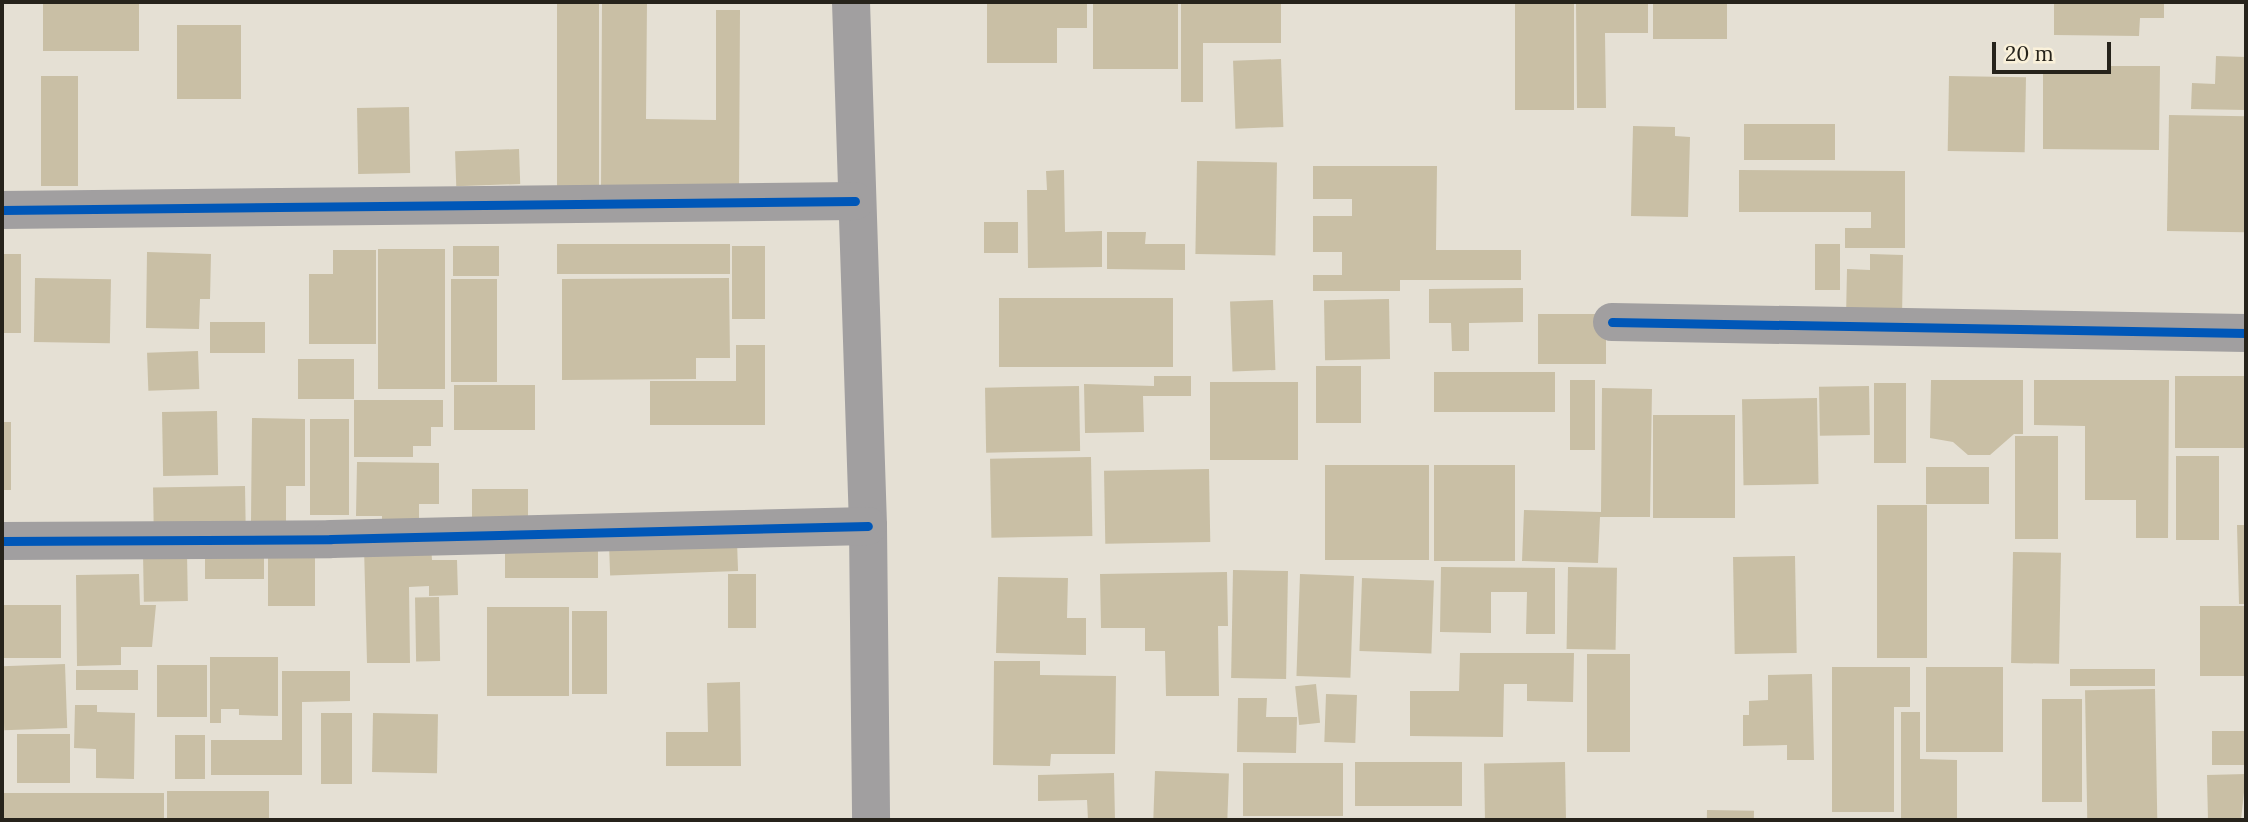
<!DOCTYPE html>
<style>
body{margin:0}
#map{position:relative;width:2248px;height:822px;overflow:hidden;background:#e5e0d4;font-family:Lora,serif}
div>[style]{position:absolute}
.building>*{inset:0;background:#c9bfa5;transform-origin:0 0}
.street>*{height:38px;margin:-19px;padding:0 19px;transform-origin:19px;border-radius:19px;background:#a19fa0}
.cycleway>*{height:9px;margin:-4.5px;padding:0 4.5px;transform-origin:4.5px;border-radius:4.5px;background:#0057b8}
span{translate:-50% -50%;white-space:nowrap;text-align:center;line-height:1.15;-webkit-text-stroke:5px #faf1da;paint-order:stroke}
.frame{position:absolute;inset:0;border:4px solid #26231b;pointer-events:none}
.scale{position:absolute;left:1992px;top:42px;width:119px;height:32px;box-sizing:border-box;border:4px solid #26231b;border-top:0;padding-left:9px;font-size:21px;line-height:24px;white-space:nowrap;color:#26231b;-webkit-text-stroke:5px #faf1da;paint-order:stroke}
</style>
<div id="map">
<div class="building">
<div style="left:43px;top:2px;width:96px;height:49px"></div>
<div style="left:557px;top:2px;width:42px;height:186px"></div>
<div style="clip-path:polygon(602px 2px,647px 2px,646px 119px,716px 120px,716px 10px,740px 10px,739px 192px,601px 191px)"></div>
<div style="clip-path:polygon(987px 2px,1087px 2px,1087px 28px,1057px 28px,1057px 63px,987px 63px)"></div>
<div style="left:1093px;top:2px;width:85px;height:67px"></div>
<div style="clip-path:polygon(1181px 2px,1281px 2px,1281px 43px,1203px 43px,1203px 102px,1181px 102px)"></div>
<div style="left:1515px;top:2px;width:59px;height:108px"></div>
<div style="clip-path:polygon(1576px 2px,1648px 2px,1648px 33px,1605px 33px,1606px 108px,1577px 108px)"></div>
<div style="left:1653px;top:2px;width:74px;height:37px"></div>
<div style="clip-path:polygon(2054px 2px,2164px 2px,2164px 18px,2140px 18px,2139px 36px,2054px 35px)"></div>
<div style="left:177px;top:25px;width:64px;height:74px"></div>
<div style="clip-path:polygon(2216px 56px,2246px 57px,2246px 110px,2191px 109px,2192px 83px,2215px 84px)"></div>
<div style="left:1281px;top:59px;width:68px;height:48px;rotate:88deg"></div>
<div style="clip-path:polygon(2107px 66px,2160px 66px,2159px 150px,2043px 149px,2043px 74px,2107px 74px)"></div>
<div style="left:41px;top:76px;width:37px;height:110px"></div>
<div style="left:1949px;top:76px;width:77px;height:75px;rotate:1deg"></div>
<div style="left:409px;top:107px;width:66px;height:52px;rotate:89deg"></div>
<div style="left:2169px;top:115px;width:77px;height:116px;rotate:1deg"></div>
<div style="left:1835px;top:124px;width:36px;height:91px;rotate:90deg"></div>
<div style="clip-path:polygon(1633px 126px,1675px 127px,1675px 136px,1690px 137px,1688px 217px,1631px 216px)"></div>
<div style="left:519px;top:149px;width:35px;height:64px;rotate:88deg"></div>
<div style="left:1197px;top:161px;width:80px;height:93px;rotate:1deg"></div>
<div style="clip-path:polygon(1313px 166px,1437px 166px,1436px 250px,1521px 250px,1521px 280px,1400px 280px,1400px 291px,1313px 291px,1313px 275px,1342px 275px,1342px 252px,1313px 252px,1313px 216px,1352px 216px,1352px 199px,1313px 199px)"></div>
<div style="clip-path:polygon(1064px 170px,1065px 232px,1102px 231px,1102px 267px,1028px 268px,1027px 190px,1047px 190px,1046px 171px)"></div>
<div style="clip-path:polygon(1739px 170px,1905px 171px,1905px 248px,1845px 248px,1845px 228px,1871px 228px,1871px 212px,1739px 212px)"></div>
<div style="left:984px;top:222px;width:34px;height:31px"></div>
<div style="clip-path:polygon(1107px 232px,1146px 232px,1145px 244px,1185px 244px,1185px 270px,1107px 269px)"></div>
<div style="left:730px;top:244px;width:30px;height:173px;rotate:90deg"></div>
<div style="left:1815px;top:244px;width:25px;height:46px"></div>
<div style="left:453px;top:246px;width:46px;height:30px"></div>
<div style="left:732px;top:246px;width:33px;height:73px"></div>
<div style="left:378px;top:249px;width:67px;height:140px"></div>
<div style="clip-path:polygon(333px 250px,376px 250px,376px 344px,309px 344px,309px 274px,333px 274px)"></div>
<div style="clip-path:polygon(147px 252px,211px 254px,210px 299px,200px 299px,199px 329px,146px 328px)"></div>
<div style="left:2px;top:254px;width:19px;height:79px"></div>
<div style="clip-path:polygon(1870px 254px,1903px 255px,1902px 319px,1846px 318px,1847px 269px,1870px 270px)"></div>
<div style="left:35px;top:278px;width:76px;height:64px;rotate:1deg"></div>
<div style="clip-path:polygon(729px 278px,730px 358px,696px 358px,696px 379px,562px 380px,562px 279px)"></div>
<div style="left:451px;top:279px;width:46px;height:103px"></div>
<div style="clip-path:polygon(1523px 288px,1523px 322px,1469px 323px,1469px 351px,1452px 351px,1451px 323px,1429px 323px,1429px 289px)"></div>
<div style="left:999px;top:298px;width:174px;height:69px"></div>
<div style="left:1389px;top:299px;width:60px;height:65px;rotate:89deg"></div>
<div style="left:1273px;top:300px;width:70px;height:43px;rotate:88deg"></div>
<div style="left:1538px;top:314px;width:68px;height:50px"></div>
<div style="left:265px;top:322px;width:31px;height:55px;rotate:90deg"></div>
<div style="clip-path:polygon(736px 345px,765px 345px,765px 425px,650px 425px,650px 381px,736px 381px)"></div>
<div style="left:198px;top:351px;width:38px;height:51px;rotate:88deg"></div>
<div style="left:298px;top:359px;width:56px;height:40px"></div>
<div style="left:1316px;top:366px;width:45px;height:57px"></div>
<div style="left:1434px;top:372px;width:121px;height:40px"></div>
<div style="clip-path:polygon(1154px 376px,1191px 376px,1191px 396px,1143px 396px,1144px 432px,1085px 433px,1084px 384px,1154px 386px)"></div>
<div style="left:2246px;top:376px;width:72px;height:71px;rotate:90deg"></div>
<div style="left:1570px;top:380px;width:25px;height:70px"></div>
<div style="clip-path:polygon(1931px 380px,2023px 380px,2023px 434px,2014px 434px,1990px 455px,1968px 455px,1953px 442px,1930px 438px)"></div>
<div style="clip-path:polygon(2034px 380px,2169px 380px,2168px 538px,2136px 538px,2136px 500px,2085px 500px,2085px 426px,2034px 425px)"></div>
<div style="left:1210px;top:382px;width:88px;height:78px"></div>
<div style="left:1874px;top:383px;width:32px;height:80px"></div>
<div style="left:535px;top:385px;width:45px;height:81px;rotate:90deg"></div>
<div style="left:1079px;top:386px;width:65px;height:94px;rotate:89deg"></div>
<div style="left:1869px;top:386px;width:49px;height:50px;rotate:89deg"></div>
<div style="clip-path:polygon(1602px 388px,1652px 389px,1650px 517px,1600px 517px,1598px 563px,1522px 561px,1524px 510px,1601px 512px)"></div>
<div style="left:1817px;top:398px;width:86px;height:75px;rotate:89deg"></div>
<div style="clip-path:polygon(354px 400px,443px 400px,443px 427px,431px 427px,431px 446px,413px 446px,413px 457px,354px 457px)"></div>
<div style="left:217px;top:411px;width:64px;height:55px;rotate:89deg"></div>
<div style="left:1653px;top:415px;width:82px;height:103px"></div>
<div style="clip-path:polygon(252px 418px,305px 419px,305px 486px,286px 486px,286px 521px,251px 521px)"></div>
<div style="left:310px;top:419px;width:39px;height:96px"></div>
<div style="left:2px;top:422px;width:9px;height:68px"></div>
<div style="left:2015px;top:436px;width:43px;height:103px"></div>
<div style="left:2176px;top:456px;width:43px;height:84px"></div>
<div style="left:1091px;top:457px;width:79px;height:101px;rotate:89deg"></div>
<div style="clip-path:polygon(357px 462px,439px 463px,439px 504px,419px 504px,419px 529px,382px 528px,382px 516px,356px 516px)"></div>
<div style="left:1429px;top:465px;width:95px;height:104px;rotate:90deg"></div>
<div style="left:1434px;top:465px;width:81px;height:96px"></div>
<div style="left:1989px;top:467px;width:37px;height:63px;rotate:90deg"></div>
<div style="left:1209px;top:469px;width:73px;height:105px;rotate:89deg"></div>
<div style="left:245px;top:486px;width:45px;height:92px;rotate:89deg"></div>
<div style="left:472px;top:489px;width:56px;height:29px"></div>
<div style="left:1877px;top:505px;width:50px;height:153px"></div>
<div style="clip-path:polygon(2237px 525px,2246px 525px,2246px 604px,2239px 604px)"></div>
<div style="left:737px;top:541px;width:30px;height:128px;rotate:88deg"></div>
<div style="left:598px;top:544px;width:34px;height:93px;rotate:90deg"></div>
<div style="clip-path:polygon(431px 545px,432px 560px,457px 560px,458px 595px,429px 596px,429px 586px,409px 587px,410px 663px,367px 663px,364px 547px)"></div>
<div style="left:205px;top:551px;width:59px;height:28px"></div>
<div style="left:187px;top:552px;width:49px;height:44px;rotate:89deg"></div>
<div style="left:2013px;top:552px;width:48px;height:111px;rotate:1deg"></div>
<div style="left:268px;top:554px;width:47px;height:52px"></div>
<div style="left:1795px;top:556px;width:97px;height:62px;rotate:89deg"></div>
<div style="clip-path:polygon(1441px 567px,1555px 568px,1555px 634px,1526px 634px,1527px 592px,1491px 592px,1491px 633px,1440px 632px)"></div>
<div style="left:1568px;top:567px;width:49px;height:82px;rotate:1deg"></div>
<div style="left:1233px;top:570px;width:55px;height:108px;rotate:1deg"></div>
<div style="clip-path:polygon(1227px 572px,1228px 626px,1218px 626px,1219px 696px,1166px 696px,1165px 651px,1145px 651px,1145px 628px,1101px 628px,1100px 574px)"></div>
<div style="clip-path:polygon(139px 574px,140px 605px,156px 605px,152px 647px,121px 647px,121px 665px,77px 666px,76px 575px)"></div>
<div style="left:728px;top:574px;width:28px;height:54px"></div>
<div style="left:1300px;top:574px;width:54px;height:102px;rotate:2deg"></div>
<div style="clip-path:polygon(998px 577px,1068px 578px,1067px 618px,1086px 618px,1086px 655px,996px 653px)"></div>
<div style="left:1362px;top:578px;width:72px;height:73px;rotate:2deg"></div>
<div style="left:439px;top:597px;width:64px;height:24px;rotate:89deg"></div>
<div style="left:2px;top:605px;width:59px;height:53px"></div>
<div style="left:2246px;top:606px;width:70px;height:46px;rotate:90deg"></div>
<div style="left:487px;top:607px;width:82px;height:89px"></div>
<div style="left:572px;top:611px;width:35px;height:83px"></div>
<div style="clip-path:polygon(1460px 653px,1574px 653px,1573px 702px,1527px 701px,1527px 684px,1504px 684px,1503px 737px,1410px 736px,1410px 691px,1459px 691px)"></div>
<div style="left:1587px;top:654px;width:43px;height:98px"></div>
<div style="clip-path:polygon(210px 657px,278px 657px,278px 716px,239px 715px,239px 709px,221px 709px,221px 723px,210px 723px)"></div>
<div style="clip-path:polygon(994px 661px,1040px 661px,1040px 675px,1116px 676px,1115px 754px,1051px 754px,1050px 766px,993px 765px)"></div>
<div style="left:65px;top:664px;width:64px;height:63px;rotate:88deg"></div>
<div style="left:157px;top:665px;width:50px;height:52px"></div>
<div style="clip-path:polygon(1832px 667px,1910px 667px,1910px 707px,1894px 707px,1894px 812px,1832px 812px)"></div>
<div style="left:1926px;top:667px;width:77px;height:85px"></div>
<div style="left:2070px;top:669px;width:85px;height:17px"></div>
<div style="left:76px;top:670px;width:62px;height:20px"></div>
<div style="clip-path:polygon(282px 671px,350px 671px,350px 701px,302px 702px,302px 775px,211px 775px,211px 740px,282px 740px)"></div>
<div style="clip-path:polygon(1812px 674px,1814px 760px,1787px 760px,1787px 745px,1743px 746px,1743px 715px,1749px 715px,1749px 701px,1768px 700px,1768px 675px)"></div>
<div style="clip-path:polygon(740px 682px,741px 766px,666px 766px,666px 732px,708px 732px,707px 683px)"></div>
<div style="left:1316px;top:684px;width:39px;height:21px;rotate:84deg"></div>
<div style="left:2155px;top:689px;width:131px;height:70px;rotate:89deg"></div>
<div style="left:1326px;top:694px;width:31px;height:48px;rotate:2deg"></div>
<div style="clip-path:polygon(1238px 698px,1267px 698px,1266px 717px,1297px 717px,1296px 753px,1237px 752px)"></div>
<div style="left:2042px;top:699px;width:40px;height:103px"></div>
<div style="clip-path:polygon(75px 705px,97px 705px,97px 712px,135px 713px,134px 779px,96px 778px,96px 749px,74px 748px)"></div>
<div style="clip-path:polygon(1901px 712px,1920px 712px,1920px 759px,1957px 760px,1957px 820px,1901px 820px)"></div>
<div style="left:321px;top:713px;width:31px;height:71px"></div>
<div style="left:373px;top:713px;width:65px;height:59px;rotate:1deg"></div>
<div style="left:2246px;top:731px;width:34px;height:34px;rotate:90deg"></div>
<div style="left:17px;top:734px;width:53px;height:49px"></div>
<div style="left:175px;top:735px;width:30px;height:44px"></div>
<div style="left:1462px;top:762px;width:44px;height:107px;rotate:90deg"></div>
<div style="left:1565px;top:762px;width:58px;height:81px;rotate:89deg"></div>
<div style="left:1343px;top:763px;width:53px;height:100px;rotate:90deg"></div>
<div style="left:1155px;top:771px;width:74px;height:49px;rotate:2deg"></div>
<div style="clip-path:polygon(1114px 773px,1115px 820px,1088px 820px,1087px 800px,1038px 801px,1038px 775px)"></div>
<div style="clip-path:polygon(2246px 774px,2241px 820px,2208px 820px,2207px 775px)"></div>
<div style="left:269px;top:791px;width:28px;height:102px;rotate:90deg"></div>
<div style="left:164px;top:793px;width:27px;height:162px;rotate:90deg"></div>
<div style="left:1707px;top:810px;width:47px;height:10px;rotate:1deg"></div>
<div style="left:1609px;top:818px;width:34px;height:2px"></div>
</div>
<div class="street">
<div style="left:851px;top:2px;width:524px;rotate:88.14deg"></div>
<div style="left:868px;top:526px;width:294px;rotate:89.4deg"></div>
<div style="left:2px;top:210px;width:853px;rotate:-0.6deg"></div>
<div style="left:1612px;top:322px;width:634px;rotate:0.99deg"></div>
<div style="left:2px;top:541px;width:329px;rotate:-0.3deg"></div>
<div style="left:331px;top:539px;width:537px;rotate:-1.39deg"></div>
</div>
<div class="cycleway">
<div style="left:2px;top:210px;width:853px;rotate:-0.6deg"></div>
<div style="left:1612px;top:322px;width:634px;rotate:0.99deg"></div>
<div style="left:2px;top:541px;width:329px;rotate:-0.3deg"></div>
<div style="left:331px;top:539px;width:537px;rotate:-1.39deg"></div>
</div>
<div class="frame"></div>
<div class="scale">20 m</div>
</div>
